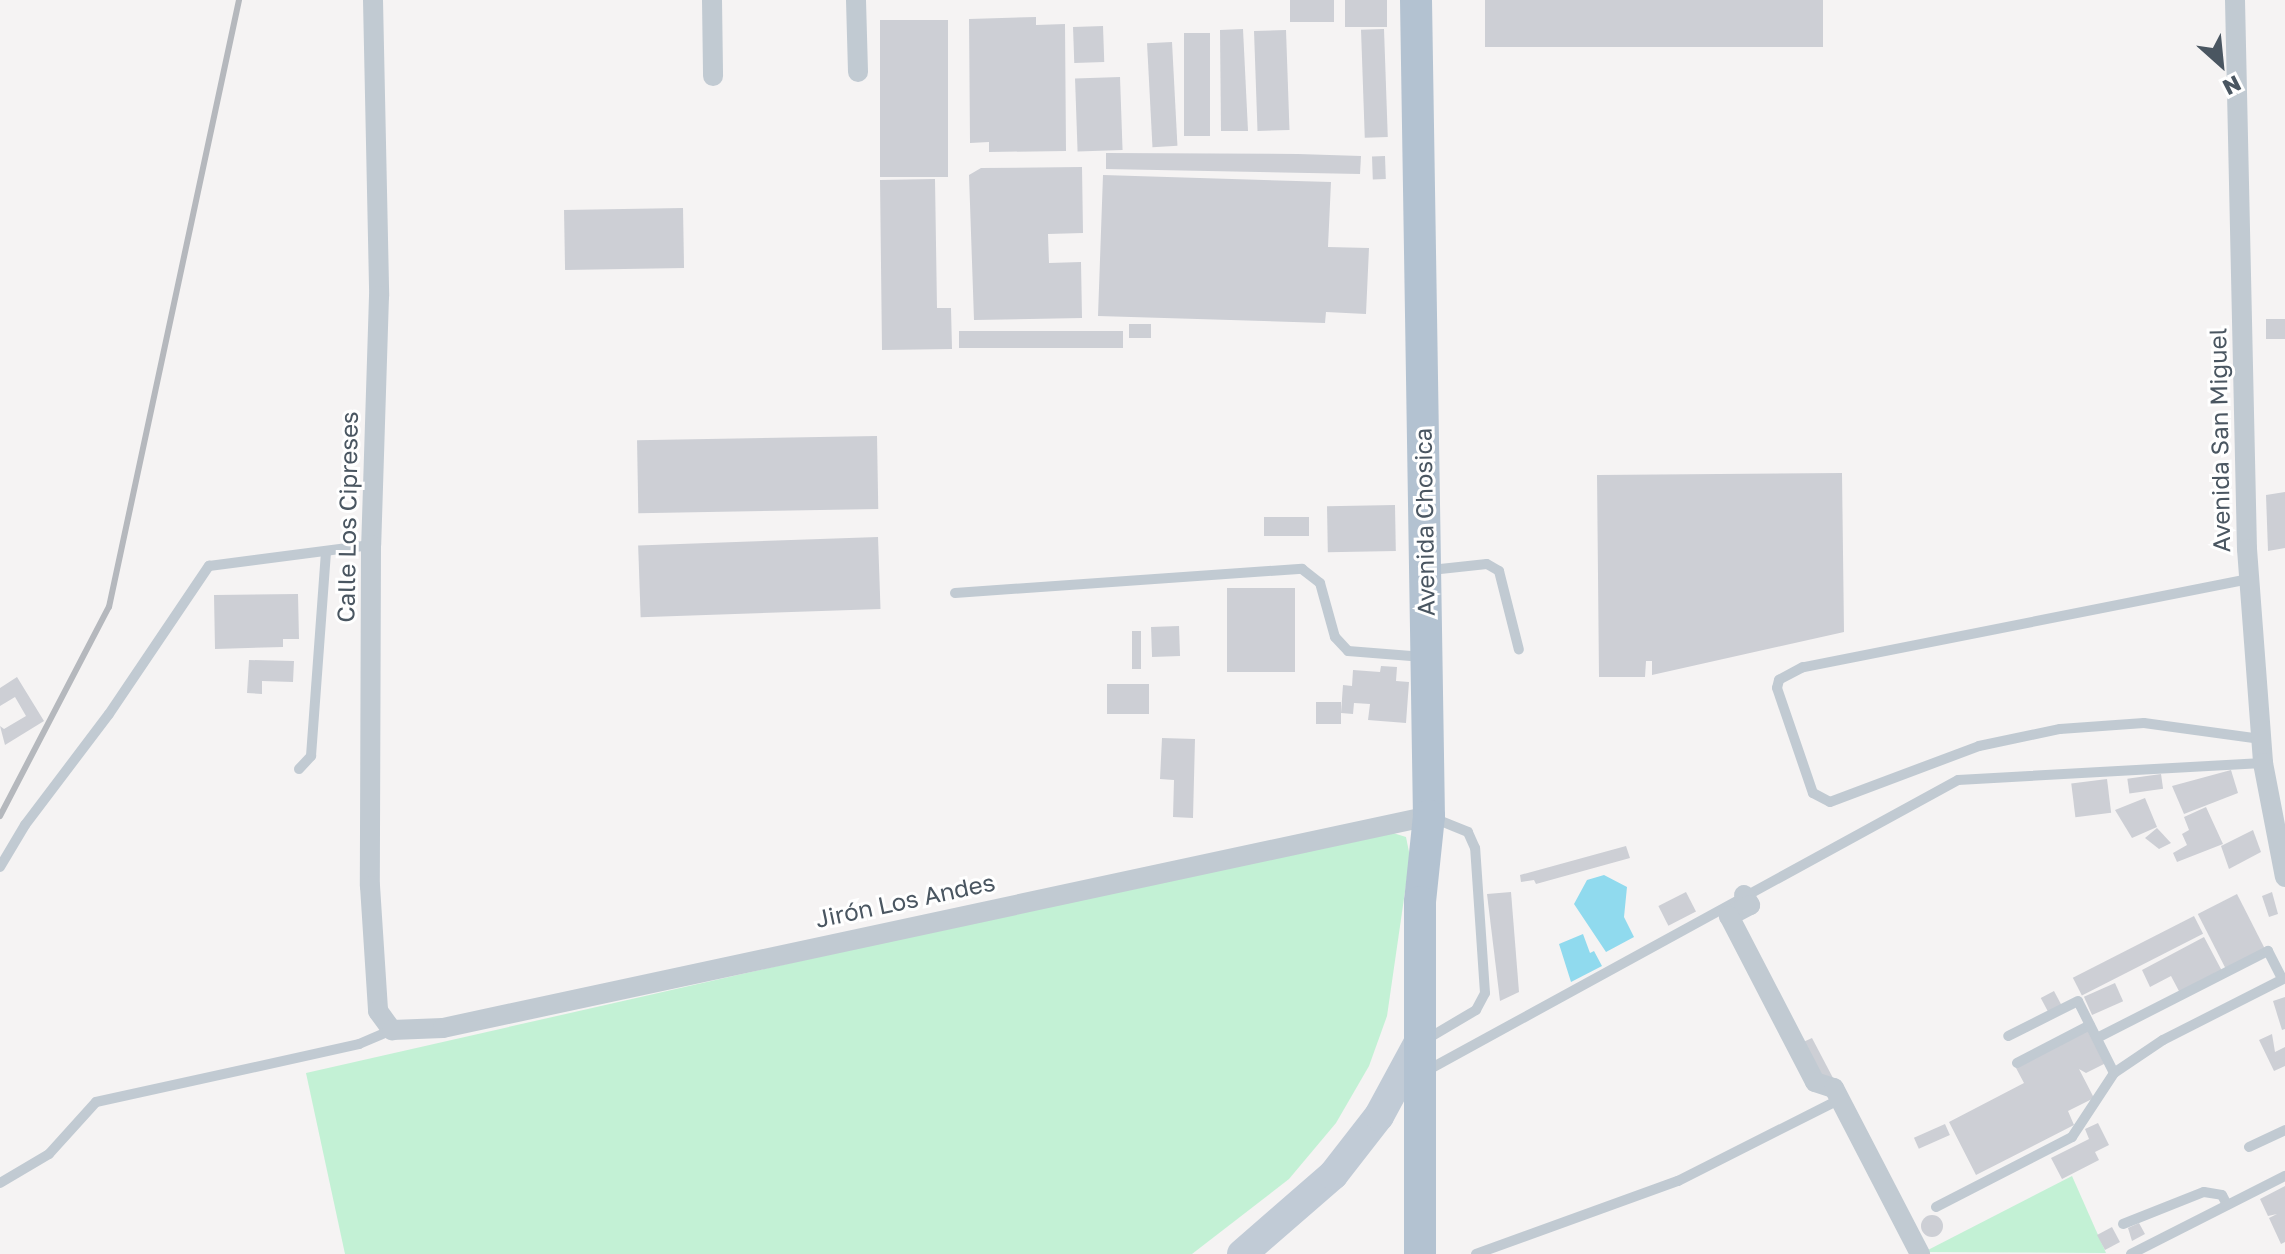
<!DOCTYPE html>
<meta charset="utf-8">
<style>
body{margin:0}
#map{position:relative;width:2285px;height:1254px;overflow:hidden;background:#f5f3f3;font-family:"Golos Text",sans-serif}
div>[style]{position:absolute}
.green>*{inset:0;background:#c3f1d5}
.water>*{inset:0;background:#90daee}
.building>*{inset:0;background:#cdcfd5;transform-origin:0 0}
.round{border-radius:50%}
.lane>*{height:10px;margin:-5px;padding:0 5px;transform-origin:5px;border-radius:5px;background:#c1cad2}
.street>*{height:20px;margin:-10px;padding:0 10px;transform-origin:10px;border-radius:10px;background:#c1cad2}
.secondary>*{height:30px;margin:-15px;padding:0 15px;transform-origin:15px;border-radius:15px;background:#c1cbd6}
.primary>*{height:32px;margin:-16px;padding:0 16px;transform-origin:16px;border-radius:16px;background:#b3c2d1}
.rail>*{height:6px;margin:-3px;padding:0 3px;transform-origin:3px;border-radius:3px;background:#b5b8bd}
span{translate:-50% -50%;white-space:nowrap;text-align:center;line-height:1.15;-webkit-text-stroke:6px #fff;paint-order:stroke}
.street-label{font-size:24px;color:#4a5661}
.north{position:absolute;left:2181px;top:24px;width:80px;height:80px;-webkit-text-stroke:6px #fff;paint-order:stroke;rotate:153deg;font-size:22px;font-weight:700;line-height:32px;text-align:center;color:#4a5661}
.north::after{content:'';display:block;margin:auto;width:28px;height:36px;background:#4a5661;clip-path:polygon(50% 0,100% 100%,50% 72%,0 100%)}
</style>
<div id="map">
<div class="green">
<div style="clip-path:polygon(1380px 829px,1406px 837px,1410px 857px,1387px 1016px,1369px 1066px,1336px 1123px,1289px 1179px,1192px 1254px,345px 1254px,306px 1073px)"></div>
<div style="clip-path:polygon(2072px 1176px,2106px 1253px,1924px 1252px)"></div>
</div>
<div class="water">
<div style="clip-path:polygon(1604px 875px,1627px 887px,1624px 917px,1634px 937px,1606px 952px,1574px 904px,1587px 880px)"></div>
<div style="clip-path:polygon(1583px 934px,1590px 953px,1594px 951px,1602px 966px,1571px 982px,1559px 944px)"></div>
</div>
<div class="building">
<div style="left:1290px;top:0;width:44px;height:22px"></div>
<div style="left:1345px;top:0;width:42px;height:27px"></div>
<div style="left:1485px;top:0;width:338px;height:47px"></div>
<div style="clip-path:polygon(1036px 17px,1036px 25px,1065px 24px,1066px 151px,989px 152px,989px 142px,970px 143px,969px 19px)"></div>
<div style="left:880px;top:20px;width:68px;height:157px"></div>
<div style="left:1103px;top:26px;width:36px;height:30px;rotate:88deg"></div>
<div style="clip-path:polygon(1243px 29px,1248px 131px,1221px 131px,1220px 30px)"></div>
<div style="left:1384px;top:29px;width:108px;height:23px;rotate:88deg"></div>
<div style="left:1286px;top:30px;width:100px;height:32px;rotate:88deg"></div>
<div style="left:1184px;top:33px;width:26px;height:103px"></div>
<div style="left:1172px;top:42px;width:104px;height:25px;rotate:87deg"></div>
<div style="left:1120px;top:77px;width:73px;height:45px;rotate:88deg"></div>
<div style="clip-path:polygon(1106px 153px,1298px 154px,1361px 156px,1360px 174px,1106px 169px)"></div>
<div style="left:1385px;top:156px;width:23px;height:13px;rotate:88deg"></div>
<div style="clip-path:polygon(1082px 167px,1083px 233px,1048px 234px,1049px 263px,1081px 262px,1082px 318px,974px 320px,969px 175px,981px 168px)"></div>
<div style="clip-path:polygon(1103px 175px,1331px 182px,1328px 247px,1369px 248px,1366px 314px,1326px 312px,1325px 323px,1098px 316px)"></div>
<div style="clip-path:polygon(935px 179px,937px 308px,951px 308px,952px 349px,882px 350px,880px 180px)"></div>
<div style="left:683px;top:208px;width:60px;height:119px;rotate:89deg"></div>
<div style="left:2266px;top:319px;width:19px;height:20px"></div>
<div style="left:1129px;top:324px;width:22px;height:14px"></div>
<div style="left:1123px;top:331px;width:17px;height:164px;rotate:90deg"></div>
<div style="left:877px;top:436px;width:73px;height:240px;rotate:89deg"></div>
<div style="clip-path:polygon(1842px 473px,1844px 632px,1652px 675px,1652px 661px,1646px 661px,1645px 677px,1599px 677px,1597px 475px)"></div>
<div style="clip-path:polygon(2285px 492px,2285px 548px,2268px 551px,2266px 495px)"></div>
<div style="left:1395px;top:505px;width:46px;height:68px;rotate:89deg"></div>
<div style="left:1309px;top:517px;width:19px;height:45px;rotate:90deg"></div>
<div style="left:878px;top:537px;width:72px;height:240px;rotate:88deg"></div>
<div style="left:1227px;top:588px;width:68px;height:84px"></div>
<div style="clip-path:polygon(298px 594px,299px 639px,283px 639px,283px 647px,215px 649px,214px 595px)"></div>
<div style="left:1179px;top:626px;width:30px;height:28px;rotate:88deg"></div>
<div style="left:1132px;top:631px;width:9px;height:38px"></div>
<div style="clip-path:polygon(249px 660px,294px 661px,293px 682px,262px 681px,262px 694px,247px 693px)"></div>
<div style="clip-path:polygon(1381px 666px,1397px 667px,1396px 681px,1409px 682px,1406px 723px,1368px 720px,1370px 704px,1354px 703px,1353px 714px,1341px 713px,1343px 685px,1352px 686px,1353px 670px,1380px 672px)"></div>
<div style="clip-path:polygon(17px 677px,44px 721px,5px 745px,0 726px,4px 729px,26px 716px,15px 697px,0 706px,0 688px)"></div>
<div style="left:1149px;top:684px;width:30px;height:42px;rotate:90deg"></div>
<div style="left:1316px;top:702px;width:25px;height:22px"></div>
<div style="clip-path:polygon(1162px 738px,1195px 739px,1193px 818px,1173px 817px,1174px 780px,1160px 779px)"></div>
<div style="clip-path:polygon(2231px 770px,2238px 793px,2184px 814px,2172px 786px)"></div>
<div style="left:2161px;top:774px;width:15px;height:34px;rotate:82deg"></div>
<div style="left:2107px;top:779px;width:34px;height:36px;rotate:83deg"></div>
<div style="clip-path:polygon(2145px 798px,2157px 827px,2132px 838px,2115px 810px)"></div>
<div style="clip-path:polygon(2206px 807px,2223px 844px,2177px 862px,2173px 853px,2187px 845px,2182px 834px,2189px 830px,2184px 817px)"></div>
<div style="clip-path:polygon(2157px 828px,2171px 843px,2159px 849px,2145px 838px)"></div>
<div style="clip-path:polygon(2253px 830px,2261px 852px,2229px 869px,2221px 846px)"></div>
<div style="clip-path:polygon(1626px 846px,1630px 858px,1536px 884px,1534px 880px,1521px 882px,1520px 875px)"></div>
<div style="clip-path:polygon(1511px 892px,1519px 992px,1500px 1001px,1487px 894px)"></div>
<div style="left:1686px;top:892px;width:22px;height:31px;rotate:63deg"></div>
<div style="clip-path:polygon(2272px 892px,2278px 914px,2269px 917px,2262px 896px)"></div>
<div style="left:2237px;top:894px;width:63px;height:44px;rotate:63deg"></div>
<div style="left:2194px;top:916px;width:20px;height:136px;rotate:63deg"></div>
<div style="clip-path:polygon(2204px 937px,2222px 971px,2180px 993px,2171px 976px,2150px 987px,2142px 970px)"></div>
<div style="left:2115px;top:983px;width:20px;height:34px;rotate:66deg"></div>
<div style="left:2054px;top:991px;width:17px;height:15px;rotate:62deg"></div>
<div style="clip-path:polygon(2285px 997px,2285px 1029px,2282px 1030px,2273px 1001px)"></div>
<div style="clip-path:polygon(2089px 1030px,2106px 1063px,2086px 1073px,2079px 1069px,2094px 1098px,2068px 1111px,2074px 1125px,1976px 1175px,1949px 1122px,2024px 1083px,2016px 1068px)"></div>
<div style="clip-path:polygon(2272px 1034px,2275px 1052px,2285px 1047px,2285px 1066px,2274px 1071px,2259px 1040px)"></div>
<div style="clip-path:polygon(1812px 1038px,1833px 1078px,1825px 1081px,1801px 1043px)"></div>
<div style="clip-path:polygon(2098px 1123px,2109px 1145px,2095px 1152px,2099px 1160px,2062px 1179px,2051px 1158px,2089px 1139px,2085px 1129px)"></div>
<div style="left:1945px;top:1124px;width:12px;height:34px;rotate:66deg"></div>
<div style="clip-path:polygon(2285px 1186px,2285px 1242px,2281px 1244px,2269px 1218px,2277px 1214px,2268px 1216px,2260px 1199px)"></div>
<div class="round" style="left:1921px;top:1215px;width:22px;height:22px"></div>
<div style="clip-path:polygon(2139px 1223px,2145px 1234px,2132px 1241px,2128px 1228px)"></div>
<div style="left:2112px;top:1227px;width:17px;height:17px;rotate:62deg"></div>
</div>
<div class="lane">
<div style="left:1431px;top:570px;width:56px;rotate:-6.1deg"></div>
<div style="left:1487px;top:564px;width:14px;rotate:30deg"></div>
<div style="left:1499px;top:571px;width:81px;rotate:75.8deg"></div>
<div style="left:2249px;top:579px;width:455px;rotate:168.8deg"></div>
<div style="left:1803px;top:667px;width:27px;rotate:152deg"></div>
<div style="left:1779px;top:680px;width:8px;rotate:104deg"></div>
<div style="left:1777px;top:688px;width:111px;rotate:71.1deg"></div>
<div style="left:1813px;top:793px;width:19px;rotate:28deg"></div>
<div style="left:1830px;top:802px;width:159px;rotate:-20.6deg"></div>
<div style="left:1979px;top:746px;width:83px;rotate:-11.9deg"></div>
<div style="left:2060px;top:729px;width:84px;rotate:-4.1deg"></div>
<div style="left:2144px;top:723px;width:118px;rotate:7.8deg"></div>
<div style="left:955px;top:593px;width:348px;rotate:-4deg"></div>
<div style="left:1302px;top:569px;width:23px;rotate:38deg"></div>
<div style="left:1320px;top:583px;width:56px;rotate:74.5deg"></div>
<div style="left:1335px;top:637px;width:19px;rotate:47deg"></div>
<div style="left:1348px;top:651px;width:76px;rotate:4.5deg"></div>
<div style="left:299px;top:769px;width:18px;rotate:-47deg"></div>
<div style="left:311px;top:756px;width:205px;rotate:-85.8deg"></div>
<div style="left:0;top:867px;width:49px;rotate:-59.2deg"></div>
<div style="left:25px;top:825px;width:139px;rotate:-52.9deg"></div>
<div style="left:109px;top:714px;width:179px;rotate:-56deg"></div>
<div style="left:209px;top:566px;width:163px;rotate:-7.4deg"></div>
<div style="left:2097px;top:1038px;width:192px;rotate:-27deg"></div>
<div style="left:2268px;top:951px;width:31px;rotate:63deg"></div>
<div style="left:1427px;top:1039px;width:57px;rotate:-30.6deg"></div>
<div style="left:1476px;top:1010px;width:19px;rotate:-62deg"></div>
<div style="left:1485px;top:993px;width:145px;rotate:-93.9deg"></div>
<div style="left:1475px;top:848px;width:17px;rotate:-114deg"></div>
<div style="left:1468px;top:832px;width:37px;rotate:-158deg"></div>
<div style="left:2017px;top:1063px;width:82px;rotate:-27.5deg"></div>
<div style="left:1428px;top:1070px;width:604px;rotate:-28.69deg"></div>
<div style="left:1958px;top:780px;width:305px;rotate:-3.2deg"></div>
<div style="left:2114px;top:1073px;width:59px;rotate:-34deg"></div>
<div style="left:2163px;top:1040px;width:137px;rotate:-26.9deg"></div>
<div style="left:2249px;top:1147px;width:40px;rotate:-25deg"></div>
<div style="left:0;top:1183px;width:57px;rotate:-30.6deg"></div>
<div style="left:49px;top:1154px;width:70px;rotate:-47.9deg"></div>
<div style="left:96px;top:1102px;width:269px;rotate:-12.4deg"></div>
<div style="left:359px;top:1044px;width:36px;rotate:-23deg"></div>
<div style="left:1936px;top:1207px;width:153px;rotate:-27.2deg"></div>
<div style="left:2072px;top:1137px;width:77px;rotate:-56.7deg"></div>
<div style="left:2114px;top:1073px;width:80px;rotate:-116.6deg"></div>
<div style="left:2078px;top:1001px;width:78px;rotate:153.4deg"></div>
<div style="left:2123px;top:1224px;width:87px;rotate:-21.6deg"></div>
<div style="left:2204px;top:1192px;width:18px;rotate:9deg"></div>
<div style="left:2222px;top:1195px;width:11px;rotate:63deg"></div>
<div style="left:1476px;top:1254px;width:215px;rotate:-19.9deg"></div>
<div style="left:1678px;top:1181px;width:182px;rotate:-26.8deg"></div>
<div style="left:2131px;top:1254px;width:173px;rotate:-26.9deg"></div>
</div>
<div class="street">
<div style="left:373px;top:0;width:296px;rotate:88.8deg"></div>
<div style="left:379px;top:296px;width:249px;rotate:91.8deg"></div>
<div style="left:371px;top:545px;width:341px;rotate:90.2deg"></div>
<div style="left:370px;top:886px;width:125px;rotate:86.3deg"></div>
<div style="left:378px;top:1011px;width:24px;rotate:54deg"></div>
<div style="left:392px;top:1030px;width:51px;rotate:-2.2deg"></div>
<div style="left:443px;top:1028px;width:1009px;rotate:-12.13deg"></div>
<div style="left:712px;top:0;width:76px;rotate:89.2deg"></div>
<div style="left:856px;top:0;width:72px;rotate:88.4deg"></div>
<div style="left:2235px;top:0;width:549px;rotate:88.75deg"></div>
<div style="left:2247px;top:549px;width:215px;rotate:85.7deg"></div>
<div style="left:2263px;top:763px;width:116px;rotate:79.1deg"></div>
<div style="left:1744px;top:895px;width:12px;rotate:59deg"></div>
<div style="left:1750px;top:905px;width:24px;rotate:152deg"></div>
<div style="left:1729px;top:916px;width:187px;rotate:62.6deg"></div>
<div style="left:1815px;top:1082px;width:20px;rotate:18deg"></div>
<div style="left:1834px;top:1088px;width:187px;rotate:62.6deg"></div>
</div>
<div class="secondary">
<div style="left:1242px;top:1254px;width:121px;rotate:-41deg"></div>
<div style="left:1333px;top:1175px;width:75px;rotate:-52.1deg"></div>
<div style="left:1379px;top:1116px;width:82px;rotate:-61.6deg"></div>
</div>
<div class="primary">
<div style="left:1416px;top:0;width:816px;rotate:89.09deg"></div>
<div style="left:1429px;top:816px;width:86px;rotate:96deg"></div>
<div style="left:1420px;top:902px;width:352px;rotate:90deg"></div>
</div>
<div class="rail">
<div style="left:0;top:816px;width:236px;rotate:-62.5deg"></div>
<div style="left:109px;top:607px;width:621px;rotate:-77.91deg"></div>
</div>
<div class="street-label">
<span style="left:2219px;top:440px;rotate:-91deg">Avenida San Miguel</span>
<span style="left:347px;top:517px;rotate:-89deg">Calle Los Cipreses</span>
<span style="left:1424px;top:522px;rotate:-91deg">Avenida Chosica</span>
<span style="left:905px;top:900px;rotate:-12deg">Jirón Los Andes</span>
</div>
<div class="north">N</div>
</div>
